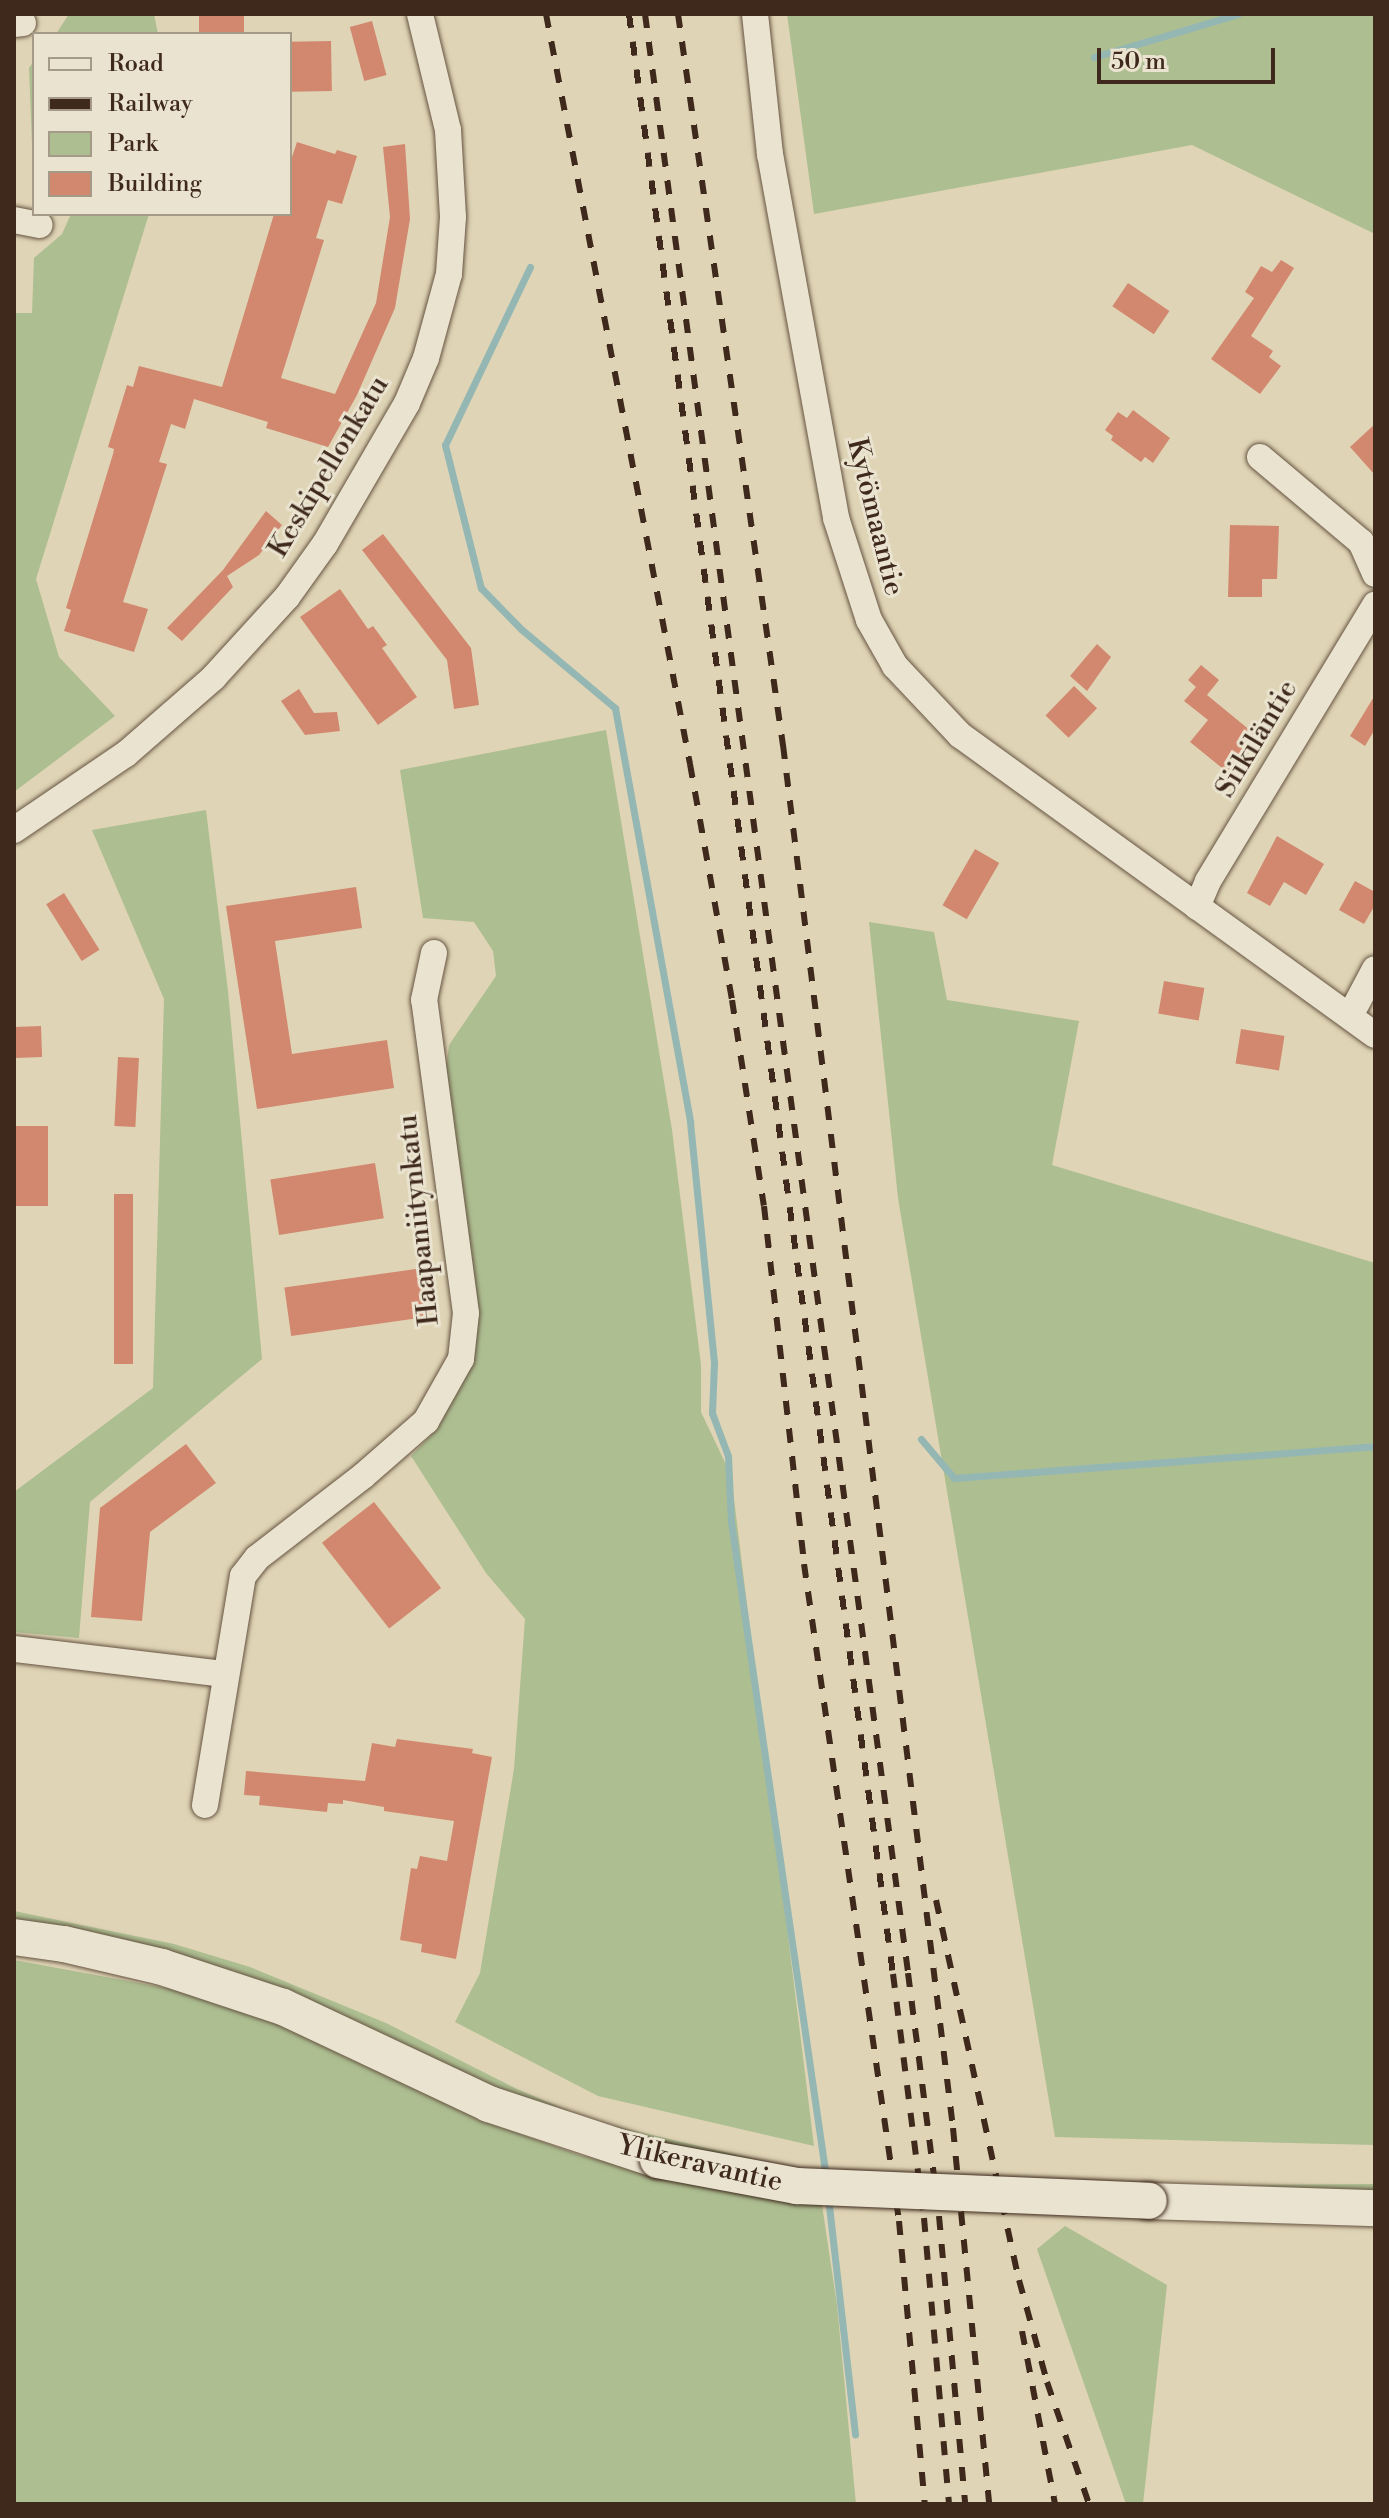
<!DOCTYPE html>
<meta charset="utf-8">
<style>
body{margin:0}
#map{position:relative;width:1389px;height:2518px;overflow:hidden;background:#dfd4b5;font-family:"Libre Bodoni",serif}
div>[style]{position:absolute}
.green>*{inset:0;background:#adbe91}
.stream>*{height:7px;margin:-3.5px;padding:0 3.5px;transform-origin:3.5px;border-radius:3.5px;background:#95b7b4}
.building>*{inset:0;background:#d2886f;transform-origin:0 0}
.roads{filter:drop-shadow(0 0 2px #665442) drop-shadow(0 0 2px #665442)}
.street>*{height:26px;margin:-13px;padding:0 13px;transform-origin:13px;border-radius:13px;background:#eae3cf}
.secondary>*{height:36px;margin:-18px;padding:0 18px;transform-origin:18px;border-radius:18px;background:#eae3cf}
.rail>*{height:6px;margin-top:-3px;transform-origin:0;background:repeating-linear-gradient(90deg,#3e291c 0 14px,transparent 0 28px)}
.bridges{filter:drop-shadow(0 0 2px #3e291c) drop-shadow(0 0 2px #3e291c)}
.secondary-bridge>*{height:36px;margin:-18px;padding:0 18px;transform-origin:18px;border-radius:18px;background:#eae3cf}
span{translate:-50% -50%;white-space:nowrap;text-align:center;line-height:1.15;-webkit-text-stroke:6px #eae3cf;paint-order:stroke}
.street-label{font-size:28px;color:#3e291c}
.frame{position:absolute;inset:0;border:16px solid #3e291c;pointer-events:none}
.legend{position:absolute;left:32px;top:32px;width:260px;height:184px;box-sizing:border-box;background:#eae3cf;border:2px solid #a59987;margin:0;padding:10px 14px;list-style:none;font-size:24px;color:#3e291c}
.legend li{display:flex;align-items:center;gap:16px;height:40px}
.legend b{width:40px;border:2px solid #a59987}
.scale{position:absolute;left:1097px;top:48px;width:178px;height:36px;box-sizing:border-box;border:4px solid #3e291c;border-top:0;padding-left:10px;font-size:24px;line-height:28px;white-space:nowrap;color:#3e291c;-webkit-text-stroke:6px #eae3cf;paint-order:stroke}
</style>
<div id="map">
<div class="green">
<div style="clip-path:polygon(69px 14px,154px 14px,158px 34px,56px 34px)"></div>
<div style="clip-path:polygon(787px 14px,1375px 14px,1375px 234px,1192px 145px,814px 214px)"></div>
<div style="clip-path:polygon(34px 61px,34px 195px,29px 68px)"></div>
<div style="clip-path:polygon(71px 214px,149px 214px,36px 579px,59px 657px,115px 716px,14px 792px,14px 313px,32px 313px,34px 258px,62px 234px)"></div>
<div style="clip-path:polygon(606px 730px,672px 1130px,701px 1365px,701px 1412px,731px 1475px,814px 2146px,598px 2096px,455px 2022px,480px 1973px,514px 1769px,525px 1619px,486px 1573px,411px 1456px,437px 1429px,470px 1369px,473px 1268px,446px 1068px,449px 1045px,496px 976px,493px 951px,474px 922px,423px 918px,400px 770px)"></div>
<div style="clip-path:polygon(206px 810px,228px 991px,262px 1359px,90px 1502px,79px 1638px,14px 1632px,14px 1492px,153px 1388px,164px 999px,92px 830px)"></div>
<div style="clip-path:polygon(869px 922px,934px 932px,947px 1000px,1079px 1021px,1052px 1165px,1375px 1263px,1375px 2145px,1055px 2137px,898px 1198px)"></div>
<div style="clip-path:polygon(14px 1911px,174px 1944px,250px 1967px,386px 2023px,517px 2089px,593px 2121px,754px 2159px,752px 2164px,600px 2132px,14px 1929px)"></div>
<div style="clip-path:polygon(14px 1960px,182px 1991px,287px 2026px,478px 2119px,579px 2155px,713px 2188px,822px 2205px,837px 2305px,856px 2504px,14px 2504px)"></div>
<div style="clip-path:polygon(1375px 2184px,1375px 2193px,1246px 2185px)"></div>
<div style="clip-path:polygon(1065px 2226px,1167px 2285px,1143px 2504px,1126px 2504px,1037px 2249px)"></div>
</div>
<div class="stream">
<div style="left:1094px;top:57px;width:150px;rotate:-16.6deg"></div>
<div style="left:530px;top:267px;width:197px;rotate:115.5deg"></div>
<div style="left:445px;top:445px;width:147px;rotate:75.9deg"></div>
<div style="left:481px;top:588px;width:57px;rotate:45.7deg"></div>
<div style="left:521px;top:629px;width:123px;rotate:40deg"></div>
<div style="left:615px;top:708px;width:421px;rotate:79.7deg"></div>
<div style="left:690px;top:1122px;width:242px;rotate:84.3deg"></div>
<div style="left:714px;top:1363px;width:50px;rotate:92.3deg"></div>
<div style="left:712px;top:1413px;width:46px;rotate:69.6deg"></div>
<div style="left:728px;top:1456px;width:66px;rotate:87.4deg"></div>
<div style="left:731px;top:1522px;width:662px;rotate:81.75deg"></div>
<div style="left:921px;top:1439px;width:51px;rotate:49.8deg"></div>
<div style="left:954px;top:1478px;width:422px;rotate:-4.3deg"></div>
<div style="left:828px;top:2197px;width:239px;rotate:83.5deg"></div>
</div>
<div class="building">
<div style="left:199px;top:14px;width:45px;height:20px"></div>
<div style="left:372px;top:21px;width:56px;height:23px;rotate:75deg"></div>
<div style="left:331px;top:41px;width:50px;height:41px;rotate:89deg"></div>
<div style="clip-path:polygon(297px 142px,335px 154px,337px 150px,357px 156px,342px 204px,328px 200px,316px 238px,324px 240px,281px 378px,335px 394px,376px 303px,390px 217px,383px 147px,405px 144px,410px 219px,395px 308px,357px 395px,328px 447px,266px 428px,268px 422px,194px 399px,185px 429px,171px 424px,159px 462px,167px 464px,123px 602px,148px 609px,134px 652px,64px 631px,71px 610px,66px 608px,113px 454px,114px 449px,108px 447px,127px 385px,133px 387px,139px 366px,222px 387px,274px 214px,290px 214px,290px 163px)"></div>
<div style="clip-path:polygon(1281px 260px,1294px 268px,1251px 336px,1273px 351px,1269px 357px,1281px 366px,1260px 394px,1211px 359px,1254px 298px,1245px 292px,1261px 266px,1272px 272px)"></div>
<div style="left:1128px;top:283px;width:50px;height:28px;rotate:34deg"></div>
<div style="clip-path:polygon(1133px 410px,1170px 438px,1153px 463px,1145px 457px,1141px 462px,1111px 440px,1113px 436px,1105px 430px,1118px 412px,1127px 418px)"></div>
<div style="clip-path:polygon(1375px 424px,1375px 475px,1350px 447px)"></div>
<div style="clip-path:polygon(266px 511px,282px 525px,259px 555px,227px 576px,233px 587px,182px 641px,167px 628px,223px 570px)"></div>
<div style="clip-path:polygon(1230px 525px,1279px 526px,1277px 579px,1262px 579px,1262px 597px,1228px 597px)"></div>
<div style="clip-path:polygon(383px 534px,471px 648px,479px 705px,454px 709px,447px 660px,362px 550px)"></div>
<div style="clip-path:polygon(340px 589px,368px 629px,373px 626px,387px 645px,382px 648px,417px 697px,378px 725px,300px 617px)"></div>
<div style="clip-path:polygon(1097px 644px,1111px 657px,1087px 691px,1070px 676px)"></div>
<div style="clip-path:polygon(1201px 665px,1219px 680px,1207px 695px,1257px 736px,1227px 772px,1190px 742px,1208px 720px,1184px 701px,1196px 687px,1188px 680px)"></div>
<div style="left:1074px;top:686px;width:32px;height:41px;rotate:44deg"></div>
<div style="clip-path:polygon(299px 689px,314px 713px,337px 712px,340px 731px,305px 735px,281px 701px)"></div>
<div style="clip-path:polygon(1375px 695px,1375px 729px,1365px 746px,1350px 736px)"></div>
<div style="clip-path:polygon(1277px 836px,1324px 864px,1306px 895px,1284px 882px,1270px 906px,1247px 893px)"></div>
<div style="left:975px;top:849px;width:28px;height:65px;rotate:30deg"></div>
<div style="clip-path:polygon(1355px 881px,1375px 892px,1375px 905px,1364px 924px,1339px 910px)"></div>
<div style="clip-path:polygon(356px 887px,362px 928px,275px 941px,292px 1054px,387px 1040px,394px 1088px,257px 1109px,226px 906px)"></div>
<div style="left:64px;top:893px;width:67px;height:21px;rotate:58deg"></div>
<div style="left:1164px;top:981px;width:41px;height:33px;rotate:10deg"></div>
<div style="left:41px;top:1026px;width:31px;height:27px;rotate:88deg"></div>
<div style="left:1241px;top:1029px;width:44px;height:35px;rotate:9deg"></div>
<div style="left:118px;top:1057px;width:21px;height:69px;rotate:3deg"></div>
<div style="left:14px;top:1126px;width:34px;height:80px"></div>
<div style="left:375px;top:1163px;width:56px;height:106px;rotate:81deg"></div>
<div style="left:114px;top:1194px;width:19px;height:170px"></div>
<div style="left:423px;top:1268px;width:49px;height:140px;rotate:82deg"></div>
<div style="clip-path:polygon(186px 1444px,216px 1483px,150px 1532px,142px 1621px,91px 1617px,100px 1508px)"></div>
<div style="left:374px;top:1502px;width:109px;height:66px;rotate:52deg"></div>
<div style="clip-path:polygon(397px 1739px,473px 1749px,472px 1753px,492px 1757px,456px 1959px,421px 1952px,422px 1944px,400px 1940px,411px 1868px,417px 1869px,420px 1856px,447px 1861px,454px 1821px,384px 1811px,384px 1807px,343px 1800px,343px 1804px,328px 1803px,327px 1812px,259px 1805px,260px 1796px,244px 1795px,246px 1771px,365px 1781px,372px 1743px,395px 1747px)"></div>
</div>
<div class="roads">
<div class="street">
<div style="left:755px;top:14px;width:141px;rotate:83.9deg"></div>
<div style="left:770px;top:154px;width:370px;rotate:79.7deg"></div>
<div style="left:836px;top:518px;width:107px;rotate:72.1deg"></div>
<div style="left:869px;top:620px;width:53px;rotate:60.5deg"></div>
<div style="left:895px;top:666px;width:95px;rotate:46.7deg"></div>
<div style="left:960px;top:735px;width:512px;rotate:35.86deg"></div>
<div style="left:14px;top:24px;width:9px;rotate:-6deg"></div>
<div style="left:14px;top:220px;width:26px;rotate:11deg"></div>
<div style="left:1260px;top:457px;width:132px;rotate:40.1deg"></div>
<div style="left:1361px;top:542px;width:35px;rotate:66deg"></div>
<div style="left:14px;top:830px;width:135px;rotate:-34.2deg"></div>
<div style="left:126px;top:754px;width:116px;rotate:-41.1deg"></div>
<div style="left:213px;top:678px;width:110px;rotate:-47.6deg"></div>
<div style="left:287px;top:597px;width:65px;rotate:-54.4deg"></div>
<div style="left:325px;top:544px;width:163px;rotate:-59.8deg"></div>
<div style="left:407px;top:403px;width:49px;rotate:-67.1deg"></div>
<div style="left:426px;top:358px;width:87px;rotate:-74.7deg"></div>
<div style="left:449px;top:274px;width:57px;rotate:-86deg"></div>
<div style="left:453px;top:217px;width:87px;rotate:-93.3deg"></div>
<div style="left:448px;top:130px;width:119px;rotate:-103.6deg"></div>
<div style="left:1197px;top:907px;width:28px;rotate:-67deg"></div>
<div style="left:1208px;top:881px;width:323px;rotate:-58.8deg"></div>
<div style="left:1350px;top:1016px;width:53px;rotate:-62deg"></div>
<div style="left:14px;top:1649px;width:212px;rotate:6.8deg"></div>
<div style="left:205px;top:1805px;width:232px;rotate:-80.6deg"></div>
<div style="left:243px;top:1576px;width:23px;rotate:-52deg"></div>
<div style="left:257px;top:1558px;width:134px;rotate:-37.7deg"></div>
<div style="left:363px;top:1476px;width:84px;rotate:-41.1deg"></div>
<div style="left:426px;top:1421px;width:71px;rotate:-60.6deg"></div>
<div style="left:461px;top:1359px;width:46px;rotate:-83.8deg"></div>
<div style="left:466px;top:1313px;width:316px;rotate:-97.6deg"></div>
<div style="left:424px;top:1000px;width:48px;rotate:-78deg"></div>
</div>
<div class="secondary">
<div style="left:14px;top:1937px;width:50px;rotate:8deg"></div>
<div style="left:64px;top:1944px;width:101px;rotate:13.2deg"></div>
<div style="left:162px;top:1967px;width:127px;rotate:18.3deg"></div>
<div style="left:283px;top:2007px;width:228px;rotate:25.2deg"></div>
<div style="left:489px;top:2104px;width:178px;rotate:18.3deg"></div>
<div style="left:1149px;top:2201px;width:226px;rotate:1.8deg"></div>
</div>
</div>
<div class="rail">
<div style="left:546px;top:14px;width:764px;rotate:79.13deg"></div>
<div style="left:690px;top:764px;width:240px;rotate:79.9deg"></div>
<div style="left:732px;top:1000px;width:208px;rotate:81.2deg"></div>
<div style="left:764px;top:1206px;width:360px;rotate:83.6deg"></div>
<div style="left:804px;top:1564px;width:664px;rotate:81.77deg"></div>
<div style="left:899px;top:2221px;width:284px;rotate:84.8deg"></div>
<div style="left:629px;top:14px;width:1978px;rotate:82.33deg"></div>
<div style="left:893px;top:1974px;width:246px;rotate:82.8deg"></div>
<div style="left:924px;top:2218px;width:287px;rotate:85deg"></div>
<div style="left:645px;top:14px;width:1977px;rotate:82.35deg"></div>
<div style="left:908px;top:1973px;width:245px;rotate:82.7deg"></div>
<div style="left:939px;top:2216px;width:289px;rotate:84.8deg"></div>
<div style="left:678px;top:14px;width:739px;rotate:81.83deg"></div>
<div style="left:783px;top:745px;width:1393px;rotate:82.99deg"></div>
<div style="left:953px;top:2128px;width:378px;rotate:84.5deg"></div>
<div style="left:936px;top:1900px;width:389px;rotate:77.7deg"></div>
<div style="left:1019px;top:2280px;width:106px;rotate:74.6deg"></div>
<div style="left:1047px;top:2382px;width:129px;rotate:71deg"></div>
<div style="left:1022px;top:2331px;width:176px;rotate:79.2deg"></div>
</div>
<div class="bridges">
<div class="secondary-bridge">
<div style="left:658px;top:2160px;width:141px;rotate:10.6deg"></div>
<div style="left:797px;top:2186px;width:352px;rotate:2.4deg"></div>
</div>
</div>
<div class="street-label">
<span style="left:329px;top:467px;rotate:-59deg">Keskipellonkatu</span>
<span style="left:875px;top:517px;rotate:76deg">Kytömaantie</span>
<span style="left:1257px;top:739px;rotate:-59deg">Siikiläntie</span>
<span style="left:419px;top:1220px;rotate:-96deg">Haapaniitynkatu</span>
<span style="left:700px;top:2164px;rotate:13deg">Ylikeravantie</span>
</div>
<div class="frame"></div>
<ul class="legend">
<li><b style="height:10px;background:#eae3cf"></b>Road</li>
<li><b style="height:10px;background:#3e291c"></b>Railway</li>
<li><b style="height:22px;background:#adbe91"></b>Park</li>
<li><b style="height:22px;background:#d2886f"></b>Building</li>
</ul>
<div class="scale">50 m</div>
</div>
